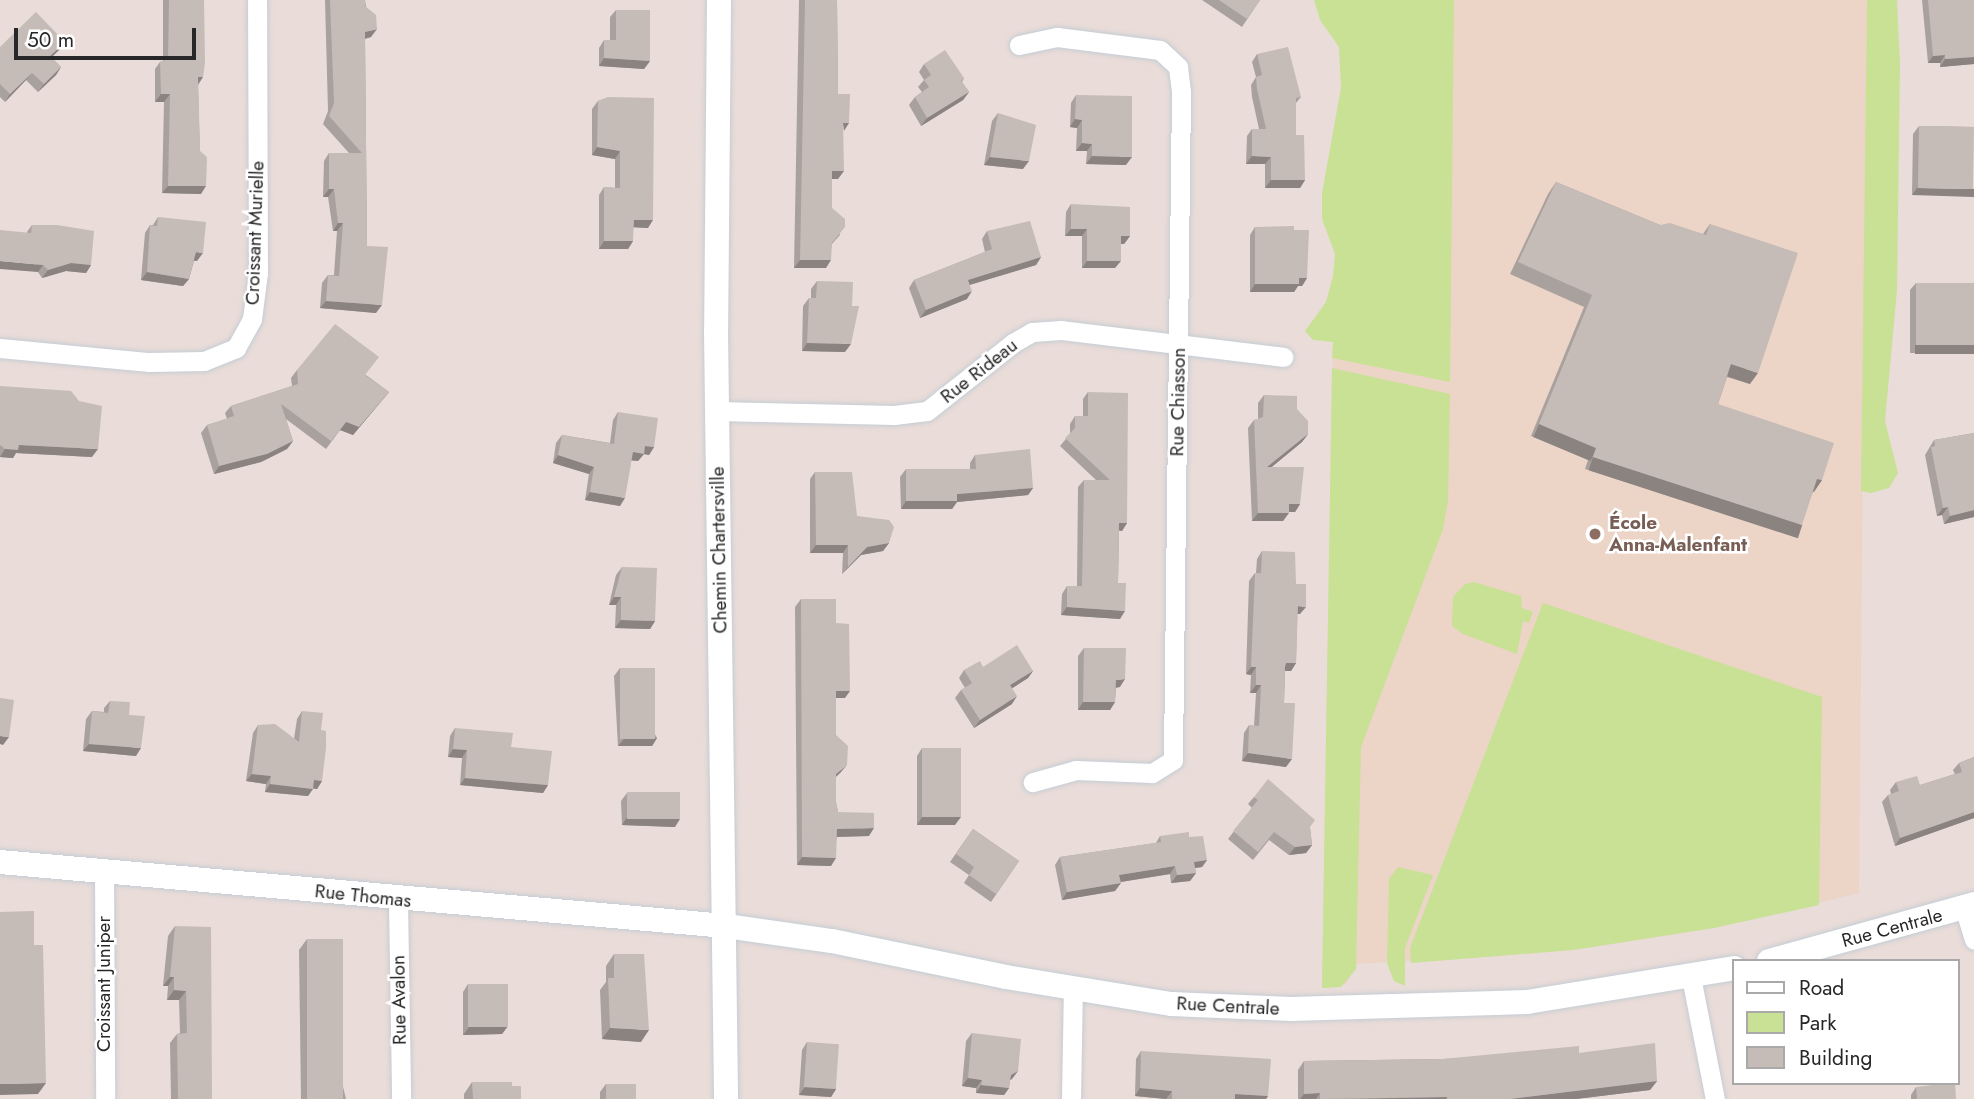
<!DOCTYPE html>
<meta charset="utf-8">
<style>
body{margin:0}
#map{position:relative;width:1974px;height:1099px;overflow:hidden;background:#eadcd8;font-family:Jost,sans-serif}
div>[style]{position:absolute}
.education>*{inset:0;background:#ecd4c7}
.green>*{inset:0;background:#c8e195}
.roads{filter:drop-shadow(0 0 2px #c4cdd5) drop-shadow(0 0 2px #c4cdd5)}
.minor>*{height:19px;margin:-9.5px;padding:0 9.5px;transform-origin:9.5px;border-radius:9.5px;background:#fff}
.tertiary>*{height:24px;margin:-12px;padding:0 12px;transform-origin:12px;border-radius:12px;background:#fff}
.wall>*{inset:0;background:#a9a19d}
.shaded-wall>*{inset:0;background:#8a8380;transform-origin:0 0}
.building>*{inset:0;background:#c5bbb7;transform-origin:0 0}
.dots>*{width:19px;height:19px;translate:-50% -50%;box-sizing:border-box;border:4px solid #fff;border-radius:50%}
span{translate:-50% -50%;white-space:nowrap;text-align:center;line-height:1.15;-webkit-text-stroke:5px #fff;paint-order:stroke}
.street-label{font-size:19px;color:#272727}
.education-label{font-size:19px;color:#785e54;font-weight:700}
.left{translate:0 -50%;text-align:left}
.legend{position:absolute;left:1732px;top:959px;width:228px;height:126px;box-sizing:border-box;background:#fff;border:2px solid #a9a9a9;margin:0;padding:9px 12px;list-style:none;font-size:21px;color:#272727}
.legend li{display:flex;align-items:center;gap:14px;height:35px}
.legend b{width:35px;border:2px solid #a9a9a9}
.scale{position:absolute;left:14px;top:28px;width:182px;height:32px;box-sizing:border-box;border:4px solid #272727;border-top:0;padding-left:9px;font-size:21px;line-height:24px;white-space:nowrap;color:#272727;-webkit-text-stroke:5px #fff;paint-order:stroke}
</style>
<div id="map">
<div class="education">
<div style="clip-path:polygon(1433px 0,1867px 0,1859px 893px,1714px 928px,1573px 950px,1357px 964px,1346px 984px,1322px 988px,1333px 342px)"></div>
</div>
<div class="green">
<div style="clip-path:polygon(1314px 0,1454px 0,1450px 382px,1332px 358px,1333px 342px,1313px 340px,1305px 331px,1326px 302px,1333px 276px,1335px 254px,1322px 219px,1322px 193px,1341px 88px,1339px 47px,1320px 20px)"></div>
<div style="clip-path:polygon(1867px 0,1897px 0,1900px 64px,1897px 290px,1885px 421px,1898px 473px,1889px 488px,1871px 493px,1861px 491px)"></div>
<div style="clip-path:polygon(1332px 368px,1450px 394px,1448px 500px,1443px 529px,1361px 747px,1356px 969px,1341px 987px,1322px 988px)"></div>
<div style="clip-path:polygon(1474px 582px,1521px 596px,1522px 608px,1533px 612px,1529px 623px,1523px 621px,1517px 654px,1463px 634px,1452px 626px,1453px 597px,1465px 584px)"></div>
<div style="clip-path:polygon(1543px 603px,1822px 697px,1819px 905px,1714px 928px,1573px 950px,1411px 963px,1410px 948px)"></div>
<div style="clip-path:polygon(1398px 867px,1433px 875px,1405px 948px,1405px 986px,1394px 981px,1387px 963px,1389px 879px)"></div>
</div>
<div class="roads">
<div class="minor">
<div style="left:1019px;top:45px;width:39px;rotate:-12deg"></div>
<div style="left:1057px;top:37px;width:104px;rotate:7.2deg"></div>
<div style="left:1160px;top:50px;width:25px;rotate:43deg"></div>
<div style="left:1178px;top:67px;width:25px;rotate:83deg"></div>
<div style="left:1181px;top:92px;width:668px;rotate:90.69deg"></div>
<div style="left:1173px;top:760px;width:25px;rotate:148deg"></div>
<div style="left:1152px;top:773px;width:76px;rotate:-177.7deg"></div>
<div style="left:1076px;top:770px;width:45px;rotate:164.4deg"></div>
<div style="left:0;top:348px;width:150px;rotate:5.4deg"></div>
<div style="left:149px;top:362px;width:55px;rotate:-1deg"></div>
<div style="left:204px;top:361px;width:35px;rotate:-22deg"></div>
<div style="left:236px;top:348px;width:33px;rotate:-61deg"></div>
<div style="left:252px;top:319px;width:46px;rotate:-82.6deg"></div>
<div style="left:258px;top:273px;width:273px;rotate:-90.2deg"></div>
<div style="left:716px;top:411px;width:178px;rotate:1.3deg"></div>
<div style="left:894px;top:415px;width:33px;rotate:-7deg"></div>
<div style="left:927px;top:411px;width:110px;rotate:-38.3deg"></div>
<div style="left:1013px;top:343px;width:22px;rotate:-30deg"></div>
<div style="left:1032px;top:332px;width:29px;rotate:-4deg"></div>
<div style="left:1061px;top:330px;width:224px;rotate:6.9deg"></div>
<div style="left:104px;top:870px;width:229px;rotate:89.7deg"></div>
<div style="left:398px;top:900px;width:199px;rotate:89.1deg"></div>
<div style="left:1964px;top:907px;width:34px;rotate:73deg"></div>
<div style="left:1691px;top:977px;width:124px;rotate:78.9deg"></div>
<div style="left:1071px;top:1099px;width:110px;rotate:-89deg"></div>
</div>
<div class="tertiary">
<div style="left:719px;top:0;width:331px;rotate:90.5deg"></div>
<div style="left:716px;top:331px;width:768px;rotate:89.25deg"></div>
<div style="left:0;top:862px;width:729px;rotate:5.04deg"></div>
<div style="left:726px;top:926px;width:107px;rotate:8.1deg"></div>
<div style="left:832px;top:941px;width:178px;rotate:11.7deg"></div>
<div style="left:1006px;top:977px;width:167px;rotate:9.3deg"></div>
<div style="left:1171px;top:1004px;width:120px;rotate:2.4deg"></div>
<div style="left:1291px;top:1009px;width:236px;rotate:-1.7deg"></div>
<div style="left:1527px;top:1002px;width:210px;rotate:-9.3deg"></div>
<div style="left:1769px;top:961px;width:213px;rotate:-15.5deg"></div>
</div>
</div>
<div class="wall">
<div style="clip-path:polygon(163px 0,204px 0,198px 85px,201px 194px,162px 193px,164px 102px,155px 102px,155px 69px,160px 62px,163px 61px)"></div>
<div style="clip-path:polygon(325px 0,365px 0,371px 37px,365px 39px,367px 246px,376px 313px,320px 308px,322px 283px,328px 275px,334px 275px,337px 231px,333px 231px,328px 197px,323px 197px,324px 161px,329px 153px,349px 153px,323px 124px,328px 111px)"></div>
<div style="clip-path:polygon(799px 0,837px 0,838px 94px,843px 131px,838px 179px,832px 179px,832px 208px,840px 235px,832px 244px,826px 268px,794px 268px)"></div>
<div style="clip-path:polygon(1202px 0,1260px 0,1242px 27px)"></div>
<div style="clip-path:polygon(1922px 0,1974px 0,1974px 64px,1940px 67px,1940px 63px,1928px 63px)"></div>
<div style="clip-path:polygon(616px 10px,650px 61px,644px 69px,599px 66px,599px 48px,604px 40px,610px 40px,610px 17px)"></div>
<div style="clip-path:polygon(0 47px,59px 50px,51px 57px,61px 67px,56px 75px,38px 92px,26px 80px,5px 102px,0 97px)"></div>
<div style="clip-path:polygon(1257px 54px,1301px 97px,1296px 103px,1296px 135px,1305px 180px,1300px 188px,1265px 188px,1265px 164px,1246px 164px,1247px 136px,1252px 129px,1259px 129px,1252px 97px,1251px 85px,1256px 77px,1252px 62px)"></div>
<div style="clip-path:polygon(924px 64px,964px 78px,962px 82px,969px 92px,963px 100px,921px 126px,909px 105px,915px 97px,922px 92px,918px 87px,924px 80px,919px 72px)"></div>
<div style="clip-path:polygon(1076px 95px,1126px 165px,1086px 164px,1087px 151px,1076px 151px,1077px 128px,1070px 127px,1071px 103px)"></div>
<div style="clip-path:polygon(609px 97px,648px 228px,633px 227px,633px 241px,628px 249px,599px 249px,599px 195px,604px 187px,615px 188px,615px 159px,592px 155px,592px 109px,598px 101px)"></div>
<div style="clip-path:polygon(998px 113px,1023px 169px,984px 165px,992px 121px)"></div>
<div style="clip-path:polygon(1919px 126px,1974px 127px,1912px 195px,1913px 134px)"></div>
<div style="clip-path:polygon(1556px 182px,1660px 225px,1703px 234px,1710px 224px,1750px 384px,1727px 377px,1718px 404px,1822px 480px,1813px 492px,1794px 536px,1585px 469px,1588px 460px,1531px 436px,1584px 307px,1510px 274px,1548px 194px)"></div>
<div style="clip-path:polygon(1071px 204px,1130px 236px,1124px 244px,1121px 244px,1115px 268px,1082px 268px,1082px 236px,1065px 236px,1066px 212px)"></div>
<div style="clip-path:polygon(158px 217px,197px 261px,194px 261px,189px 279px,183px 286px,141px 280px,145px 233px,150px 225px,153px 225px)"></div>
<div style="clip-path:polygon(32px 225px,91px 265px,86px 273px,66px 271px,42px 278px,38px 272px,27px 232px)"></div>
<div style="clip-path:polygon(1255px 227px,1294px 230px,1307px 278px,1302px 286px,1298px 286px,1294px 292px,1250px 292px,1250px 235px)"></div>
<div style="clip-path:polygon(987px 231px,1041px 257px,1036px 265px,970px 285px,967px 299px,920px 318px,909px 288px,914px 280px,985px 252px,982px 239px)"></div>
<div style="clip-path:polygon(817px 281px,845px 352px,802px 351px,803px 306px,809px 298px,811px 298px,811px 289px)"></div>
<div style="clip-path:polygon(1916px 283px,1974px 283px,1974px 353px,1910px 353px,1910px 290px)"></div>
<div style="clip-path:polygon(297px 370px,366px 375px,389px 392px,353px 435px,340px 430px,326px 449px,286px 419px,293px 441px,287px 449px,261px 462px,214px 474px,201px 433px,207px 425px,227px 419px,225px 413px,231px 406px,292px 386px,291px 378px)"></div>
<div style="clip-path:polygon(0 386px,92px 457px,16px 453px,13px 458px,0 457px)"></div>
<div style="clip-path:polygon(1088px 392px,1127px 523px,1122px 531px,1119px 530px,1118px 583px,1120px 619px,1061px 615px,1062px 594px,1067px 586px,1077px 586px,1078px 487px,1084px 480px,1096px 480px,1060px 446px,1070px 434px,1070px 424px,1075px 416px,1083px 416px,1083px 399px)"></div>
<div style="clip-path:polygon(1264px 395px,1297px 409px,1308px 434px,1302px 442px,1271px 467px,1300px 504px,1295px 512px,1289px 512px,1283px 521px,1252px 521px,1248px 428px,1254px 420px,1258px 419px,1258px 403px)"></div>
<div style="clip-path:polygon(618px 412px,654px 447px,649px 455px,644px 454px,638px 461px,631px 460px,620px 506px,585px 500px,589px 474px,553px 463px,556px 443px,562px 435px,610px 443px,613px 420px)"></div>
<div style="clip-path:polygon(1974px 433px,1974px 517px,1944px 524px,1942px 515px,1937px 516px,1925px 455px,1934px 440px)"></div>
<div style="clip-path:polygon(975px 455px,1033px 488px,1028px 495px,957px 502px,952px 509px,901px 509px,900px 477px,906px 469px,970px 469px,970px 463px)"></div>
<div style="clip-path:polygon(815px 472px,857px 516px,889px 543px,883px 551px,861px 555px,842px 574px,843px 553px,810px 553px,810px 479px)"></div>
<div style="clip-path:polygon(1262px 551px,1296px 584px,1300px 614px,1297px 614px,1296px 663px,1291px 671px,1285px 671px,1284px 703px,1286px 767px,1242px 761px,1244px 733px,1249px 725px,1254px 726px,1256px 693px,1250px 693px,1251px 675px,1246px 674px,1249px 581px,1255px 573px,1256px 573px,1257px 559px)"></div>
<div style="clip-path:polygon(622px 567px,655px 621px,650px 629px,615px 628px,616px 605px,609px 605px,616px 575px)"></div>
<div style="clip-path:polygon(801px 599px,836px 623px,845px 698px,836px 698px,836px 735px,841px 772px,836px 777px,836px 802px,838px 812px,869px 836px,837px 837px,831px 866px,797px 865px,795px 607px)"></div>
<div style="clip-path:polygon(1084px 648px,1120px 687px,1116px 688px,1115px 702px,1110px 710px,1078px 710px,1078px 656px)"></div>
<div style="clip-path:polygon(983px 667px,1033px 671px,1028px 678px,1012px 688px,1012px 704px,974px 728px,955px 698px,961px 690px,965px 688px,959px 678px,964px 670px)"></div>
<div style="clip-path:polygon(620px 668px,657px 738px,652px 746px,618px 746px,614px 676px)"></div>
<div style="clip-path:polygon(110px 701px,136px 756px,83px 751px,86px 719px,92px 711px,104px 712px,104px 708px)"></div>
<div style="clip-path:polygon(302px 711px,321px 730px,322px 781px,317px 789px,313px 788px,308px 796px,265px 792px,266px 784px,246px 781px,253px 733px,258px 725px,294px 739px,297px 719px)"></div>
<div style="clip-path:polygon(455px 728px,548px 785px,543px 793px,460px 785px,462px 758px,448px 757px,450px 736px)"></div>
<div style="clip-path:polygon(922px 748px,955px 825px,917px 825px,917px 756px)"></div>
<div style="clip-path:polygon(1974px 757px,1974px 818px,1895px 846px,1882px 802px,1888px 795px,1891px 794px,1890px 790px,1896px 782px,1920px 785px,1955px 774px,1953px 770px,1959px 763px)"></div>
<div style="clip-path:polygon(627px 793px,675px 827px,622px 825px,621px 801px)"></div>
<div style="clip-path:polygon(1254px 797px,1310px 828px,1312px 845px,1306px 853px,1289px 855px,1269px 840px,1253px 860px,1228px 839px,1252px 808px,1248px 804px)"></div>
<div style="clip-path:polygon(973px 829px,1019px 861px,991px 902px,964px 883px,969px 875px,950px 862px)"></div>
<div style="clip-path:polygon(1160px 836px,1189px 837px,1207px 860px,1202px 867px,1195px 868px,1196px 873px,1190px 881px,1171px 883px,1170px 874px,1121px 882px,1115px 891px,1062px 900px,1055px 865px,1060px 857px,1156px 843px)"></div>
<div style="clip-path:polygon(175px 926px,212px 1099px,171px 1099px,170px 1043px,177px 1034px,180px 1033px,179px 1000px,167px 1000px,168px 986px,163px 986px,168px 936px)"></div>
<div style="clip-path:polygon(307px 939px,346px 1099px,301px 1099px,299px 950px)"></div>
<div style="clip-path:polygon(614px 954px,641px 1042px,602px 1039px,600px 990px,606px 982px,606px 966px)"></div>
<div style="clip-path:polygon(468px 984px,508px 1026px,502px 1034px,463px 1035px,463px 992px)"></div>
<div style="clip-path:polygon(972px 1033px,1018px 1071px,1010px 1080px,1009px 1088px,1004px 1095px,976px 1093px,976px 1088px,962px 1086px,966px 1041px)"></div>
<div style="clip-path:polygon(807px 1042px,836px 1089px,831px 1097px,799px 1095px,802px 1050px)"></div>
<div style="clip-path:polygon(1141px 1051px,1268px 1096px,1266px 1099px,1166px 1099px,1135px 1096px,1136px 1059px)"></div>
<div style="clip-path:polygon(1579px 1053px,1657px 1081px,1650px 1090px,1576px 1099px,1298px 1099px,1298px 1070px,1304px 1061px,1443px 1059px)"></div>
<div style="clip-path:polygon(472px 1082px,512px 1086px,521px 1099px,464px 1099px,464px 1094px)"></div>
<div style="clip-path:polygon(606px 1084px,635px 1099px,600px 1099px,600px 1092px)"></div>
<div style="clip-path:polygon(1916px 1087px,1956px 1099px,1911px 1099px,1911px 1095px)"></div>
</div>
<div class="shaded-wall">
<div style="clip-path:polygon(377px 29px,371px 37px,359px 40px,365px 32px)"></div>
<div style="clip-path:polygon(65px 42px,59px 50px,45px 64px,50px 56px)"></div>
<div style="clip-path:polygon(1945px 55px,1940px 63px,1928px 63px,1933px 56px)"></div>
<div style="clip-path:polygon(1974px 57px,1974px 64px,1940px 67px,1945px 59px)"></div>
<div style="clip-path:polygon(604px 58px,650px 61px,644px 69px,599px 66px)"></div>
<div style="clip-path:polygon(61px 67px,56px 75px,38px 92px,44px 84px)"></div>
<div style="clip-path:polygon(32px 73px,26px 80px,5px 102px,10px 94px)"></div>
<div style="clip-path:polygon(198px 77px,203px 77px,198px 85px)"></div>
<div style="clip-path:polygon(969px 92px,963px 100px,921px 126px,927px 118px)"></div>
<div style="clip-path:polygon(161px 94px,170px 94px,164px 102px,155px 102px)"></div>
<div style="clip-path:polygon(1075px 119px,1082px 120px,1077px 128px,1070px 127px)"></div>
<div style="clip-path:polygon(843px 123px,849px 123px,844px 131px)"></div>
<div style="clip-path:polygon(1082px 143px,1092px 144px,1087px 151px,1076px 151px)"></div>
<div style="clip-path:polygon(597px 147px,620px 151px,615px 159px,592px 155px)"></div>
<div style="clip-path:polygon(1092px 156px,1132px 157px,1126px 165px,1086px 164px)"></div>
<div style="clip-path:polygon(1252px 156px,1271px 157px,1265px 164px,1246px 164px)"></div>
<div style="clip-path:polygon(990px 157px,1029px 161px,1023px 169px,984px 165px)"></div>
<div style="clip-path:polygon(832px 171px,844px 171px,838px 179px,827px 179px)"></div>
<div style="clip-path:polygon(1271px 180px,1305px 180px,1300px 188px,1265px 188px)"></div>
<div style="clip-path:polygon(168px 186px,206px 186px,201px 194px,162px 193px)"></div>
<div style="clip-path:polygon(1917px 188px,1974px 189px,1974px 197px,1912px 195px)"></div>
<div style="clip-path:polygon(329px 189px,334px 189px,328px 197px,323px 197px)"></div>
<div style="clip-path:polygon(634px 220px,653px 220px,648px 228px,628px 227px)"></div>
<div style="clip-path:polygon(338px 223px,343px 223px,337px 231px,333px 231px)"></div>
<div style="clip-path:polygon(1071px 229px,1087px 229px,1082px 236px,1065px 236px)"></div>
<div style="clip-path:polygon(1121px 236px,1130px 236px,1124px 244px,1115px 244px)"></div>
<div style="clip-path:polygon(604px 241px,633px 241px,628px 249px,599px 249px)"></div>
<div style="clip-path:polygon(196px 252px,203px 253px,197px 261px,191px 260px)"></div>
<div style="clip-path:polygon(1041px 257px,1036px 265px,962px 287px,968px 280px)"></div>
<div style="clip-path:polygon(800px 260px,831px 260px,826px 268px,794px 268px)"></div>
<div style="clip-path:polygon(0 261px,43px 265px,38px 272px,0 269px)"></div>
<div style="clip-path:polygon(1087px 261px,1121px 261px,1115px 268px,1082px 268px)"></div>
<div style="clip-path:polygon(71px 263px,91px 265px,86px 273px,66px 271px,42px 278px,48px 270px)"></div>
<div style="clip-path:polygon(147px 272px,189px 279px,183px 286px,141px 280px)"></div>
<div style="clip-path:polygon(1299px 278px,1307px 278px,1302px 286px,1298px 286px,1294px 292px,1250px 292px,1255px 284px)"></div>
<div style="clip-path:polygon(972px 291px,967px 299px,920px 318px,926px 310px)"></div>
<div style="clip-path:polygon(326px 301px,382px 305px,376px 313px,320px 308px)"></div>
<div style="clip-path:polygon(807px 343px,851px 344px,845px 352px,802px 351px)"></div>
<div style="left:1915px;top:345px;width:59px;height:9px"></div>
<div style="clip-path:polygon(1731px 364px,1758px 373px,1750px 384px,1723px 375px)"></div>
<div style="clip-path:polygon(389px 392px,353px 435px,340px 430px,326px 449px,346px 422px)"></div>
<div style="left:1539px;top:424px;width:62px;height:14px;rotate:23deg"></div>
<div style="clip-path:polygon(1308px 434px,1302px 442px,1262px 475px,1267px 467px)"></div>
<div style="clip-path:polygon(293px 441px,287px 449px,261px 462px,214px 474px,219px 466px)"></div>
<div style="clip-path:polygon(19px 445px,98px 449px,92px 457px,16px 453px,13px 458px,0 457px,5px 449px)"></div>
<div style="clip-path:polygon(645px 446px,654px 447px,649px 455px,644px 454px,638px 461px,627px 460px,633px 452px)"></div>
<div style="clip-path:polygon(558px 455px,594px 467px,589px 474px,553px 463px)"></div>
<div style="left:1593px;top:457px;width:220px;height:14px;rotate:18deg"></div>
<div style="clip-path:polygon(1817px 479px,1822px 480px,1814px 492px,1809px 490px)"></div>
<div style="clip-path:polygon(1033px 488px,1028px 495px,957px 502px,952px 509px,901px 509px,906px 501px,957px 494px)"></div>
<div style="clip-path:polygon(590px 492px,625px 498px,620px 506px,585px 500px)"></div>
<div style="clip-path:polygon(1289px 504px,1300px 504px,1295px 512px,1283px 512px)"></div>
<div style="clip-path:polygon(1948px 507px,1942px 515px,1937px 516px,1943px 508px)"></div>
<div style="clip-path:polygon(1974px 510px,1974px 517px,1944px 524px,1950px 516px)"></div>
<div style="clip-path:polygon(1258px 513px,1289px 513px,1283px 521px,1252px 521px)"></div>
<div style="clip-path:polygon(1119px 523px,1127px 523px,1122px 531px,1114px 530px)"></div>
<div style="clip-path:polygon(889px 543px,883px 551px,861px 555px,842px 574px,848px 567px,867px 547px)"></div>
<div style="clip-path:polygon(816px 545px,848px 545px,843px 553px,810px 553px)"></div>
<div style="clip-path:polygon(614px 597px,621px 597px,616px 605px,609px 605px)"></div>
<div style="clip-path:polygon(1298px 606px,1306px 607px,1300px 614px,1292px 614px)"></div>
<div style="clip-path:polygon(1067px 607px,1125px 611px,1120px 619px,1061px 615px)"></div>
<div style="clip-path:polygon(621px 620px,655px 621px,650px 629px,615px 628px)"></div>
<div style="clip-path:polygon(1286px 663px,1296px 663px,1291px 671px,1281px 671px)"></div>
<div style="clip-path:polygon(1251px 667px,1256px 667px,1251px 675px,1246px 674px)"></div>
<div style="clip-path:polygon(1033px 671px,1028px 678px,1005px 693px,1010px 685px)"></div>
<div style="clip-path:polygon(1125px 679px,1120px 687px,1110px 688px,1116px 680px)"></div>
<div style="clip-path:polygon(1256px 685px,1261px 685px,1256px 693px,1250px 693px)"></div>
<div style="clip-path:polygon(836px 691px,850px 691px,845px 698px,830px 698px)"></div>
<div style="clip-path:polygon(1017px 696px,1012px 704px,974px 728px,980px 720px)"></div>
<div style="clip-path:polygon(1083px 702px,1115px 702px,1110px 710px,1078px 710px)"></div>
<div style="clip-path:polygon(0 736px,9px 737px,3px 745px,0 744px)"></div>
<div style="clip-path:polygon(657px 738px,652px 746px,618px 746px,624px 739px)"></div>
<div style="clip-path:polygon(89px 744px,141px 748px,136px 756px,83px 751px)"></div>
<div style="clip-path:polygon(453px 749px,467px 750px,462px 758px,448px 757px)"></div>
<div style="clip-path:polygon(1248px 753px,1292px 759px,1286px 767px,1242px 761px)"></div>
<div style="clip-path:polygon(847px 765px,841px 772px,831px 781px,836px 774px)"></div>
<div style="clip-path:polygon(252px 774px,271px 776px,266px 784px,246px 781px)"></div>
<div style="clip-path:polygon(465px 778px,548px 785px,543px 793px,460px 785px)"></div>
<div style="clip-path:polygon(314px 780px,322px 781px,317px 789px,309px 788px)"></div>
<div style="clip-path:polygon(270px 784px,313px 789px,308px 796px,265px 792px)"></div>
<div style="clip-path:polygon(1974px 812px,1974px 818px,1895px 846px,1900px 838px)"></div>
<div style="clip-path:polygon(627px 817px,680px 819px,675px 827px,622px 825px)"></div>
<div style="clip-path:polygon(922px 817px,961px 817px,955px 825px,917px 825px)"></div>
<div style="clip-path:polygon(874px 828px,869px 836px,831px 837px,837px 829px)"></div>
<div style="clip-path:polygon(1312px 845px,1306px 853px,1289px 855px,1295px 847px)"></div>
<div style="clip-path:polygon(802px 857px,836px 858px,831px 866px,797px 865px)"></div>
<div style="clip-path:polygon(1207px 860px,1202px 867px,1188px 869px,1194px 862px)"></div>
<div style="clip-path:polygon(1175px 866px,1170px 874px,1114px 883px,1119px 875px)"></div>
<div style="clip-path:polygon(1196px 873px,1190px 881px,1171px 883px,1177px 875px)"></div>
<div style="clip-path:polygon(1121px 883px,1115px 891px,1062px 900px,1067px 892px)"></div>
<div style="clip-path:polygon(170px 977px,174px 977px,168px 986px,163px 986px)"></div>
<div style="clip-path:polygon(174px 990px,186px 991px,179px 1000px,167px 1000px)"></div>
<div style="clip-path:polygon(508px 1026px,502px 1034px,463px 1035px,469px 1027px)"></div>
<div style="clip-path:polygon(610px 1028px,649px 1030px,641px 1042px,602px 1039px)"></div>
<div style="clip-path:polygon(1018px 1071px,1012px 1079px,1005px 1083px,1011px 1075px)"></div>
<div style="clip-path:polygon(968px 1078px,982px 1080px,976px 1088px,962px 1086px)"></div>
<div style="clip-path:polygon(1657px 1081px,1650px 1090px,1576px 1099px,1510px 1099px)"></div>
<div style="clip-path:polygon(46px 1083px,38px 1094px,0 1095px,0 1084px)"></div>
<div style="clip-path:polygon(981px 1085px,1009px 1088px,1004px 1095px,976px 1093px)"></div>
<div style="clip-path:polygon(805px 1087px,836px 1089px,831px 1097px,799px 1095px)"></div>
<div style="clip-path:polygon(1140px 1088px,1172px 1091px,1166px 1099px,1135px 1096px)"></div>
<div style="clip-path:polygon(1320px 1093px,1316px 1099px,1300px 1099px,1304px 1094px)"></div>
<div style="clip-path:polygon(1235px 1094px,1268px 1096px,1266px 1099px,1232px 1099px)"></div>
<div style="clip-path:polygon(1447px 1097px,1446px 1099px,1356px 1099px)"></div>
</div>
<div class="building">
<div style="clip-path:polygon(169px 0,204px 0,205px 63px,203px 77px,198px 77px,200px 151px,207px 157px,206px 186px,168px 186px,170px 94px,161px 94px,160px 62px,168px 59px)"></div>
<div style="clip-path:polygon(330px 0,365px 0,365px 6px,376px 15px,377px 29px,365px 32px,367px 246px,388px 247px,382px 305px,326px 301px,328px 275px,339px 276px,343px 223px,338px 223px,334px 189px,329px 189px,329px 153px,362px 153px,329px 116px,334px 103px)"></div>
<div style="clip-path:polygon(805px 0,837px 0,838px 94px,850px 94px,849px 123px,843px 123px,844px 171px,832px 171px,832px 208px,845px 219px,845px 227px,832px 243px,831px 260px,800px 260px)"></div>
<div style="clip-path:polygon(1219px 0,1260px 0,1247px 19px)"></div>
<div style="clip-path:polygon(1928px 0,1974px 0,1974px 57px,1945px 59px,1945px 55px,1933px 56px)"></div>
<div style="clip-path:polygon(616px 10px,650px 10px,650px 61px,604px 58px,604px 40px,616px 40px)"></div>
<div style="clip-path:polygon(36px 12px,65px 42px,50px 56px,61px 67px,44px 84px,32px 73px,10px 94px,0 84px,0 47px)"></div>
<div style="clip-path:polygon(1288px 47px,1301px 97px,1296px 98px,1296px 135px,1304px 135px,1305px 180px,1271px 180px,1271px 157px,1252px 156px,1252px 129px,1266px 129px,1257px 89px,1256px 77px,1262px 75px,1257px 54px)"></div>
<div style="clip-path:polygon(945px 50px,964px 78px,961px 81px,969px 92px,927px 118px,915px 97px,929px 87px,924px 80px,931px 75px,924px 64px)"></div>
<div style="clip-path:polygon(1076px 95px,1132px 96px,1132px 157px,1092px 156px,1092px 144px,1082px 143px,1082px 120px,1075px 119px)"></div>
<div style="clip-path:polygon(609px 97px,654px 98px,653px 220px,634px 220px,633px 241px,604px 241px,604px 187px,620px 188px,620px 151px,597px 147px,598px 101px)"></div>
<div style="clip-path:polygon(998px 113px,1036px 125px,1029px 161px,990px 157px)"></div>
<div style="left:1919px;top:126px;width:55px;height:62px;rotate:1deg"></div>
<div style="clip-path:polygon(1556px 182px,1660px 225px,1670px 223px,1706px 235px,1710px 224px,1798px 253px,1758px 373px,1731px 364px,1718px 404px,1834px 443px,1822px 480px,1817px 479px,1802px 525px,1593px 457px,1596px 448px,1539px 424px,1592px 295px,1518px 262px)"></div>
<div style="clip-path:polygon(1071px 204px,1130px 207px,1130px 236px,1121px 236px,1121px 261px,1087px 261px,1087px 229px,1071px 229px)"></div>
<div style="clip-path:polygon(158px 217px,206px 222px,203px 253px,196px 252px,189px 279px,147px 272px,150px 225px,157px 226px)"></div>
<div style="clip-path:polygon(1030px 221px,1041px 257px,968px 280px,972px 291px,926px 310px,914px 280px,992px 249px,987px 231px)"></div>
<div style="clip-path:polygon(32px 225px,57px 225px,94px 231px,91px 265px,71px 263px,48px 270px,43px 265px,0 261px,0 230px,31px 233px)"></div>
<div style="clip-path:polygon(1294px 226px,1294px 230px,1309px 230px,1307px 278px,1299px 278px,1299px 284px,1255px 284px,1255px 227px)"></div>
<div style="clip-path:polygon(817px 281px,853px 282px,852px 306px,859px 306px,851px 344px,807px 343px,809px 298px,816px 298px)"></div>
<div style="left:1916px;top:283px;width:58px;height:62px"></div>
<div style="clip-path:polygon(335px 324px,379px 357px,365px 375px,389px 392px,359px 427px,346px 422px,331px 441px,281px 404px,293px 441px,267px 454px,219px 466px,207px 425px,234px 416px,231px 406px,298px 384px,297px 370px)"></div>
<div style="clip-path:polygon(0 386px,71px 391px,79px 401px,102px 406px,98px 449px,19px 445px,18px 450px,5px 449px,0 445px)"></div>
<div style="clip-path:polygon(1088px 392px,1128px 393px,1127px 523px,1119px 523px,1118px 583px,1126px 583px,1125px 611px,1067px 607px,1067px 586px,1082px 586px,1084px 480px,1110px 480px,1065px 438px,1075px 428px,1075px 416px,1088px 416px)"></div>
<div style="clip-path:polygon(1264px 395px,1297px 396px,1297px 409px,1308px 421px,1308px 434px,1267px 467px,1304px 467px,1300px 504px,1289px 504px,1289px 513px,1258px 513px,1254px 420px,1263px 417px)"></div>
<div style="clip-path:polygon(618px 412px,658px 418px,654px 447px,645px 446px,644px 454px,633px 452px,625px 498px,590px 492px,594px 467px,558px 455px,562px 435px,614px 444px)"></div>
<div style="clip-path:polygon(1974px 433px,1974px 510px,1950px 516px,1948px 507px,1943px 508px,1931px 447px,1935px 446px,1934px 440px)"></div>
<div style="clip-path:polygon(1030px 449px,1033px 488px,957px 494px,957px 501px,906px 501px,906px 469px,976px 469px,975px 455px)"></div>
<div style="clip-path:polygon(815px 472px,852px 472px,857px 516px,889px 520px,894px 527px,889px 543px,867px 547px,848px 567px,848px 545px,816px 545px)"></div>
<div style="clip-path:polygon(1262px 551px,1295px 552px,1296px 584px,1306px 584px,1306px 607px,1298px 606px,1296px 663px,1286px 663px,1285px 667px,1284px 703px,1295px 703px,1292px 759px,1248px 753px,1249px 725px,1259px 726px,1261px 685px,1256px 685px,1256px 667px,1251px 667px,1255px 573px,1261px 573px)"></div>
<div style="clip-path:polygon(622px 567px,657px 568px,655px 621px,621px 620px,621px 597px,614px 597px)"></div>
<div style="clip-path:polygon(801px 599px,836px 599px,836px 623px,849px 624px,850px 691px,836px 691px,836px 735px,848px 746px,847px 765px,836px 774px,836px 802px,838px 812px,874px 813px,874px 828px,837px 829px,836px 858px,802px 857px)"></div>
<div style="clip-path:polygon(1017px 645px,1033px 671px,1010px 685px,1017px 696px,980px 720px,961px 690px,972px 683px,964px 670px,980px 661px,983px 667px)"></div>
<div style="clip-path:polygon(1084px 648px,1126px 648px,1125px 679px,1116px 680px,1115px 702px,1083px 702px)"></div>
<div style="left:620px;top:668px;width:35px;height:71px"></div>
<div style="clip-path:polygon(0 698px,14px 700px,9px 737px,0 736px)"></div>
<div style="clip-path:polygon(110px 701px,130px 702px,129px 715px,145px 716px,141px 748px,89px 744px,92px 711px,108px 713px)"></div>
<div style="clip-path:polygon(302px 711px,323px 713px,321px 730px,326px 731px,326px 748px,322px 781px,314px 780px,313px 789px,270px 784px,271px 776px,252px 774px,258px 725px,275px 724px,299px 742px)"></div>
<div style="clip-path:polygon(455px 728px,513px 733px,511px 747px,552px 751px,548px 785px,465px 778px,467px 750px,453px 749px)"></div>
<div style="left:922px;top:748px;width:39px;height:69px"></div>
<div style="clip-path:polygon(1974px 757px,1974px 812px,1900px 838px,1888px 795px,1899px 791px,1896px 782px,1917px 776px,1920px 785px,1962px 772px,1959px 763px)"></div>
<div style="clip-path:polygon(1268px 779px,1315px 820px,1310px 827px,1312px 845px,1295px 847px,1274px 832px,1258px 852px,1233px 831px,1258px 800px,1254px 797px)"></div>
<div style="left:680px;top:792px;width:27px;height:53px;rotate:90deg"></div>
<div style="clip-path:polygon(973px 829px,1019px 861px,996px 894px,969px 875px,974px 867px,956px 854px)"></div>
<div style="clip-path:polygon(1189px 832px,1189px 837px,1203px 836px,1207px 860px,1194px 862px,1196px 873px,1177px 875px,1175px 866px,1119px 875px,1121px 883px,1067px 892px,1060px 857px,1161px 842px,1160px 836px)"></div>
<div style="clip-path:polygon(34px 911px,34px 945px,43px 945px,46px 1083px,0 1084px,0 912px)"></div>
<div style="clip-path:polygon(175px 926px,211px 927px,212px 1099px,178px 1099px,177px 1034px,187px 1033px,186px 991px,174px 990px,174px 977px,170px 977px)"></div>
<div style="left:307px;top:939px;width:36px;height:160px"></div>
<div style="clip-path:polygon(614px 954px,644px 954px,649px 1030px,610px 1028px,608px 978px,614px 978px)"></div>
<div style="left:468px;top:984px;width:40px;height:43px"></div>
<div style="clip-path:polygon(972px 1033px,1021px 1039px,1018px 1071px,1011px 1075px,1009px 1088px,981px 1085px,982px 1080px,968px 1078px)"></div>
<div style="left:807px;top:1042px;width:32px;height:45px;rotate:4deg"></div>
<div style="clip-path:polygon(1655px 1043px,1657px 1081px,1510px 1099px,1447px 1099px,1447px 1097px,1320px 1099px,1320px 1093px,1304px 1094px,1304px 1061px,1443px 1059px,1579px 1046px,1579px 1053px)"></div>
<div style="clip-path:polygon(1141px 1051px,1271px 1059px,1268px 1096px,1235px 1094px,1235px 1099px,1172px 1099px,1172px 1091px,1140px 1088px)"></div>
<div style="clip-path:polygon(472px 1082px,512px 1082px,512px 1086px,521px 1086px,521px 1099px,473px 1099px)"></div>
<div style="clip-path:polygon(1949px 1083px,1955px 1083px,1956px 1099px,1917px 1099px,1916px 1087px)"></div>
<div style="left:606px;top:1084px;width:30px;height:15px"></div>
</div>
<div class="dots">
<div style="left:1595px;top:534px;background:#8d6e63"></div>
</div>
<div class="street-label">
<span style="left:255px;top:233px;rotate:-88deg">Croissant Murielle</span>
<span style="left:979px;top:371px;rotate:-38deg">Rue Rideau</span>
<span style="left:1178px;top:402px;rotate:-89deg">Rue Chiasson</span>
<span style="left:719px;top:550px;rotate:-91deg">Chemin Chartersville</span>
<span style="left:363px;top:896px;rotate:6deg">Rue Thomas</span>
<span style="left:1892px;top:928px;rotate:-15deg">Rue Centrale</span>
<span style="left:104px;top:984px;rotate:-90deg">Croissant Juniper</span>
<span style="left:399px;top:1000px;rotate:-91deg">Rue Avalon</span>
<span style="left:1228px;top:1006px;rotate:3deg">Rue Centrale</span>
</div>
<div class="education-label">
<span class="left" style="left:1609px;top:534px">École<br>Anna-Malenfant</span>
</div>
<ul class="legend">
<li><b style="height:9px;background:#fff"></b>Road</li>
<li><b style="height:19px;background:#c8e195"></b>Park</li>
<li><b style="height:19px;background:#c5bbb7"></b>Building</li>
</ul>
<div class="scale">50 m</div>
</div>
